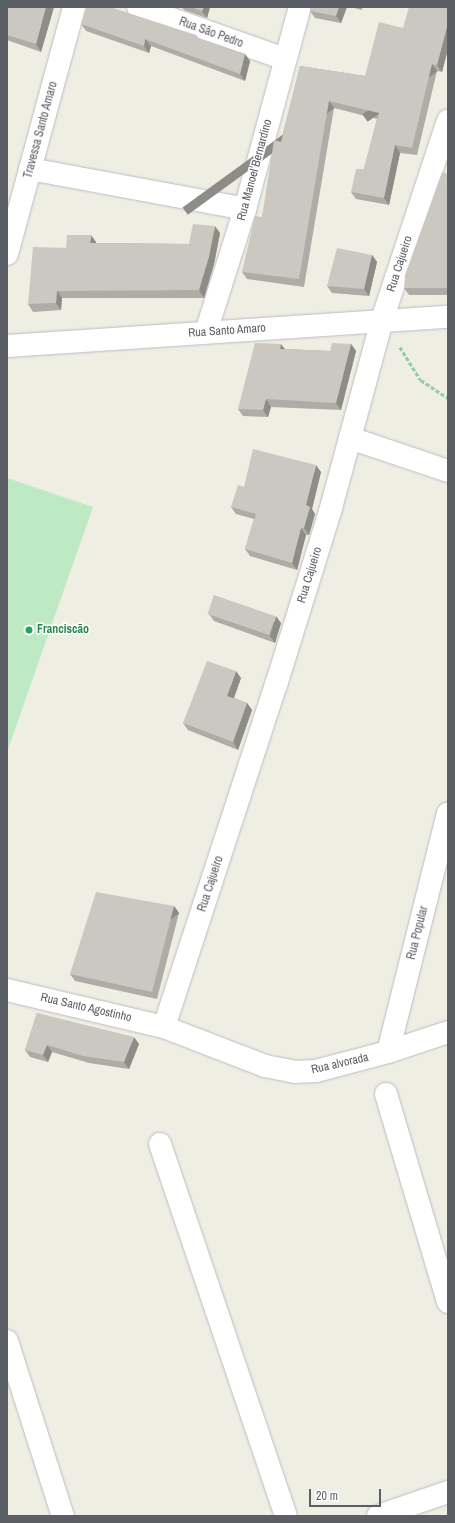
<!DOCTYPE html>
<meta charset="utf-8">
<style>
body{margin:0}
#map{position:relative;width:455px;height:1523px;overflow:hidden;background:#efeee3;font-family:"Archivo Narrow",sans-serif}
div>[style]{position:absolute}
.green>*{inset:0;background:#bde9c3}
.path>*{height:2.5px;margin-top:-1.25px;transform-origin:0;background:repeating-linear-gradient(90deg,#95caac 0 4px,transparent 0 6px)}
.roads{filter:drop-shadow(0 0 1px #babcc3) drop-shadow(0 0 1px #babcc3)}
.minor>*{height:22px;margin:-11px;padding:0 11px;transform-origin:11px;border-radius:11px;background:#fff}
.wall>*{inset:0;background:#aeaca5}
.shaded-wall>*{inset:0;background:#8d8c86;transform-origin:0 0}
.building>*{inset:0;background:#cac8c0;transform-origin:0 0}
.dots>*{width:11px;height:11px;translate:-50% -50%;box-sizing:border-box;border:2px solid #fff;border-radius:50%}
span{translate:-50% -50%;white-space:nowrap;text-align:center;line-height:1.15;-webkit-text-stroke:3px #fff;paint-order:stroke}
.street-label{font-size:12px;color:#5b5e65}
.leisure-label{font-size:12px;color:#27864d;font-weight:700}
.left{translate:0 -50%;text-align:left}
.frame{position:absolute;inset:0;border:8px solid #5b5e65;pointer-events:none}
.scale{position:absolute;left:309px;top:1489px;width:72px;height:18px;box-sizing:border-box;border:2px solid #5b5e65;border-top:0;padding-left:5px;font-size:12px;line-height:14px;white-space:nowrap;color:#5b5e65;-webkit-text-stroke:3px #fff;paint-order:stroke}
</style>
<div id="map">
<div class="green">
<div style="clip-path:polygon(7px 478px,93px 507px,7px 752px)"></div>
</div>
<div class="path">
<div style="left:400px;top:347px;width:39px;rotate:58deg"></div>
<div style="left:421px;top:380px;width:32px;rotate:34deg"></div>
</div>
<div class="roads">
<div class="minor">
<div style="left:138px;top:7px;width:156px;rotate:19.5deg"></div>
<div style="left:30px;top:169px;width:219px;rotate:10.5deg"></div>
<div style="left:7px;top:254px;width:256px;rotate:-74.8deg"></div>
<div style="left:206px;top:332px;width:129px;rotate:-72.4deg"></div>
<div style="left:245px;top:209px;width:209px;rotate:-74.8deg"></div>
<div style="left:7px;top:346px;width:442px;rotate:-3.8deg"></div>
<div style="left:350px;top:438px;width:103px;rotate:18.6deg"></div>
<div style="left:7px;top:990px;width:161px;rotate:13.3deg"></div>
<div style="left:164px;top:1027px;width:108px;rotate:21.1deg"></div>
<div style="left:265px;top:1066px;width:31px;rotate:11deg"></div>
<div style="left:295px;top:1072px;width:21px;rotate:-3deg"></div>
<div style="left:316px;top:1071px;width:74px;rotate:-14.8deg"></div>
<div style="left:388px;top:1052px;width:63px;rotate:-18.4deg"></div>
<div style="left:164px;top:1027px;width:360px;rotate:-71.9deg"></div>
<div style="left:276px;top:685px;width:185px;rotate:-72.7deg"></div>
<div style="left:331px;top:508px;width:195px;rotate:-74.8deg"></div>
<div style="left:382px;top:320px;width:210px;rotate:-71.7deg"></div>
<div style="left:388px;top:1052px;width:246px;rotate:-75.9deg"></div>
<div style="left:386px;top:1094px;width:217px;rotate:73.4deg"></div>
<div style="left:160px;top:1144px;width:393px;rotate:71.3deg"></div>
<div style="left:7px;top:1341px;width:184px;rotate:72.3deg"></div>
<div style="left:378px;top:1516px;width:74px;rotate:-18.9deg"></div>
</div>
</div>
<div class="wall">
<div style="clip-path:polygon(7px 7px,54px 7px,41px 52px,7px 40px)"></div>
<div style="clip-path:polygon(182px 7px,210px 7px,207px 18px,184px 10px)"></div>
<div style="clip-path:polygon(311px 7px,347px 7px,341px 23px,315px 18px,310px 11px)"></div>
<div style="clip-path:polygon(350px 7px,362px 7px,362px 10px)"></div>
<div style="clip-path:polygon(448px 7px,448px 49px,442px 72px,437px 71px,417px 155px,400px 153px,389px 205px,356px 199px,351px 192px,364px 169px,377px 119px,334px 108px,304px 287px,247px 279px,242px 272px,262px 217px,300px 66px,365px 76px,403px 28px)"></div>
<div style="clip-path:polygon(81px 24px,196px 35px,198px 38px,245px 54px,250px 61px,245px 81px,151px 46px,149px 53px,86px 31px)"></div>
<div style="clip-path:polygon(448px 174px,448px 295px,409px 295px,404px 288px)"></div>
<div style="clip-path:polygon(220px 233px,214px 264px,204px 298px,62px 298px,61px 310px,33px 312px,28px 304px,66px 248px,96px 242px,96px 243px,189px 244px)"></div>
<div style="clip-path:polygon(372px 255px,377px 262px,369px 296px,332px 293px,327px 286px)"></div>
<div style="clip-path:polygon(281px 344px,285px 349px,330px 351px,351px 344px,356px 351px,341px 410px,271px 407px,268px 417px,243px 416px,238px 409px)"></div>
<div style="clip-path:polygon(321px 472px,312px 509px,315px 514px,309px 535px,306px 535px,297px 570px,250px 556px,245px 549px,254px 519px,236px 514px,231px 507px,244px 487px)"></div>
<div style="clip-path:polygon(209px 614px,281px 623px,275px 643px,214px 621px)"></div>
<div style="clip-path:polygon(241px 678px,234px 698px,247px 703px,252px 710px,238px 750px,188px 730px,183px 723px)"></div>
<div style="clip-path:polygon(174px 906px,179px 913px,157px 999px,75px 981px,70px 974px)"></div>
<div style="clip-path:polygon(37px 1013px,139px 1044px,129px 1069px,89px 1063px,52px 1052px,48px 1062px,30px 1057px,25px 1050px)"></div>
</div>
<div class="shaded-wall">
<div style="clip-path:polygon(46px 7px,54px 7px,41px 52px,36px 44px)"></div>
<div style="clip-path:polygon(204px 7px,210px 7px,207px 18px,202px 11px)"></div>
<div style="clip-path:polygon(339px 7px,347px 7px,341px 23px,336px 16px)"></div>
<div style="clip-path:polygon(448px 23px,448px 49px,442px 72px,437px 65px)"></div>
<div style="clip-path:polygon(145px 39px,151px 46px,149px 53px,144px 46px)"></div>
<div style="clip-path:polygon(245px 54px,250px 61px,245px 81px,240px 74px)"></div>
<div style="left:432px;top:64px;width:9px;height:86px;rotate:54deg"></div>
<div style="left:329px;top:101px;width:9px;height:181px;rotate:54deg"></div>
<div style="clip-path:polygon(395px 145px,400px 153px,389px 205px,384px 198px)"></div>
<div style="clip-path:polygon(215px 226px,220px 233px,214px 264px,204px 298px,199px 290px)"></div>
<div style="clip-path:polygon(91px 235px,96px 242px,95px 250px,90px 243px)"></div>
<div style="clip-path:polygon(372px 255px,377px 262px,369px 296px,364px 289px)"></div>
<div style="clip-path:polygon(57px 291px,62px 298px,61px 310px,56px 303px)"></div>
<div style="clip-path:polygon(281px 344px,286px 351px,280px 349px)"></div>
<div style="clip-path:polygon(351px 344px,356px 351px,341px 410px,336px 403px)"></div>
<div style="clip-path:polygon(266px 399px,271px 407px,268px 417px,263px 410px)"></div>
<div style="clip-path:polygon(316px 465px,321px 472px,312px 509px,315px 514px,309px 535px,304px 528px,306px 505px)"></div>
<div style="clip-path:polygon(301px 528px,306px 535px,297px 570px,292px 563px)"></div>
<div style="clip-path:polygon(276px 616px,281px 623px,275px 643px,270px 636px)"></div>
<div style="clip-path:polygon(236px 671px,241px 678px,232px 703px,227px 696px)"></div>
<div style="clip-path:polygon(247px 703px,252px 710px,238px 750px,233px 742px)"></div>
<div style="left:174px;top:906px;width:9px;height:89px;rotate:54deg"></div>
<div style="clip-path:polygon(134px 1037px,139px 1044px,129px 1069px,124px 1062px)"></div>
<div style="clip-path:polygon(47px 1045px,52px 1052px,48px 1062px,43px 1055px)"></div>
</div>
<div class="building">
<div style="clip-path:polygon(7px 7px,46px 7px,36px 44px,7px 35px)"></div>
<div style="clip-path:polygon(87px 7px,110px 7px,196px 35px,196px 37px,245px 54px,240px 74px,145px 39px,144px 46px,81px 24px)"></div>
<div style="clip-path:polygon(191px 7px,204px 7px,202px 11px)"></div>
<div style="clip-path:polygon(311px 7px,339px 7px,336px 16px,310px 11px)"></div>
<div style="clip-path:polygon(409px 7px,448px 7px,448px 23px,437px 65px,432px 64px,412px 148px,395px 145px,384px 198px,351px 192px,356px 169px,364px 169px,379px 113px,329px 101px,299px 279px,242px 272px,255px 216px,262px 217px,274px 140px,281px 142px,300px 66px,365px 76px,379px 22px,403px 28px)"></div>
<div style="clip-path:polygon(442px 172px,448px 174px,448px 284px,447px 288px,404px 288px,405px 275px)"></div>
<div style="clip-path:polygon(193px 224px,215px 226px,209px 257px,199px 290px,57px 291px,56px 303px,28px 304px,33px 247px,66px 248px,67px 235px,91px 235px,90px 243px,189px 244px)"></div>
<div style="clip-path:polygon(337px 248px,372px 255px,364px 289px,327px 286px)"></div>
<div style="clip-path:polygon(255px 343px,281px 344px,280px 349px,330px 351px,332px 343px,351px 344px,336px 403px,266px 399px,263px 410px,238px 409px)"></div>
<div style="clip-path:polygon(253px 449px,316px 465px,306px 505px,310px 507px,304px 528px,301px 528px,292px 563px,245px 549px,256px 514px,231px 507px,238px 485px,244px 487px)"></div>
<div style="left:214px;top:595px;width:65px;height:20px;rotate:19deg"></div>
<div style="clip-path:polygon(207px 661px,236px 671px,227px 696px,247px 703px,233px 742px,183px 723px)"></div>
<div style="clip-path:polygon(96px 892px,174px 906px,152px 992px,70px 974px)"></div>
<div style="clip-path:polygon(37px 1013px,134px 1037px,124px 1062px,83px 1056px,47px 1045px,43px 1055px,25px 1050px)"></div>
</div>
<div class="dots">
<div style="left:29px;top:630px;background:#2e9e5b"></div>
</div>
<div class="street-label">
<span style="left:211px;top:33px;rotate:20deg">Rua São Pedro</span>
<span style="left:41px;top:130px;rotate:-75deg">Travessa Santo Amaro</span>
<span style="left:255px;top:170px;rotate:-75deg">Rua Manoel Bernardino</span>
<span style="left:400px;top:264px;rotate:-72deg">Rua Cajueiro</span>
<span style="left:227px;top:331px;rotate:-4deg">Rua Santo Amaro</span>
<span style="left:310px;top:575px;rotate:-73deg">Rua Cajueiro</span>
<span style="left:211px;top:884px;rotate:-72deg">Rua Cajueiro</span>
<span style="left:418px;top:933px;rotate:-76deg">Rua Popular</span>
<span style="left:86px;top:1008px;rotate:13deg">Rua Santo Agostinho</span>
<span style="left:340px;top:1064px;rotate:-13deg">Rua alvorada</span>
</div>
<div class="leisure-label">
<span class="left" style="left:37px;top:630px">Franciscão</span>
</div>
<div class="frame"></div>
<div class="scale">20 m</div>
</div>
